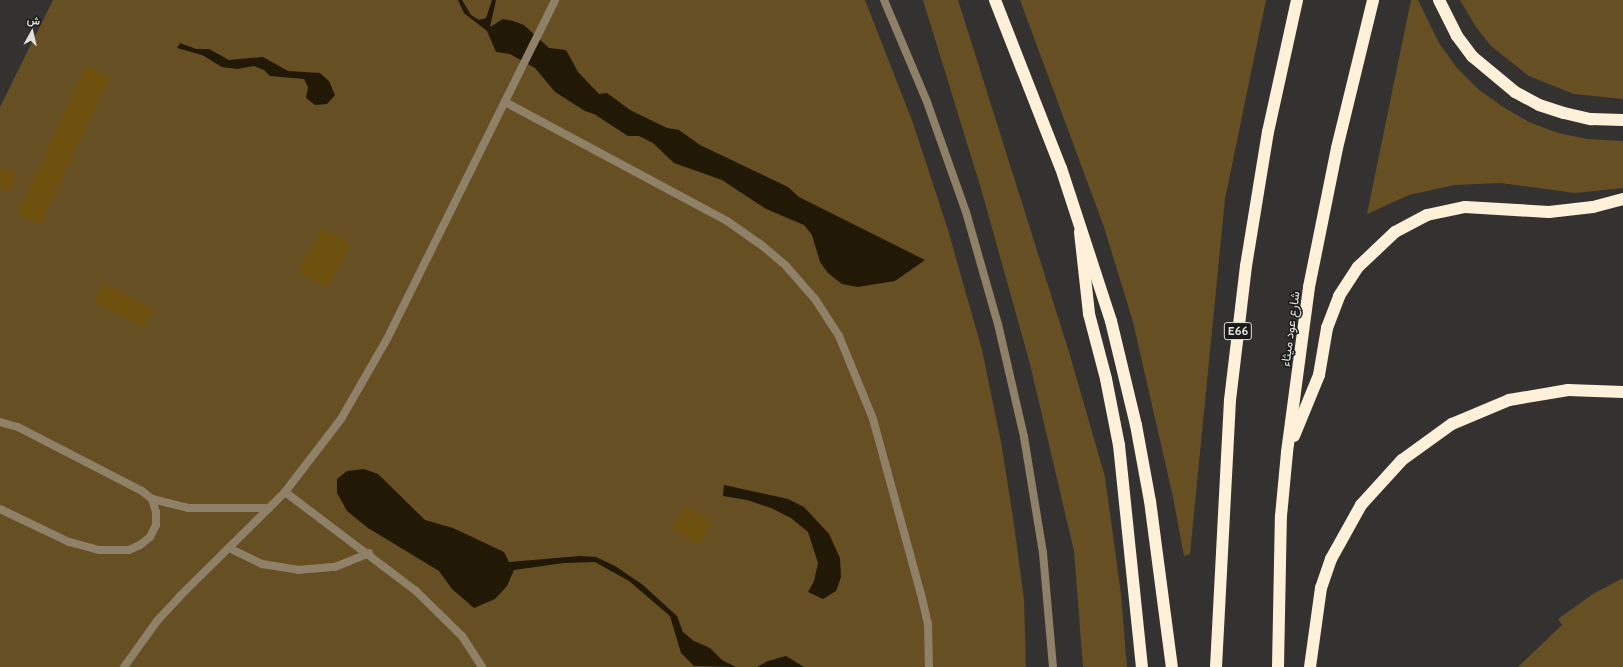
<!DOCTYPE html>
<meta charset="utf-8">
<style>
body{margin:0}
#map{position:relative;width:1623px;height:667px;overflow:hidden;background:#333230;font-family:Cabin,Vazirmatn,sans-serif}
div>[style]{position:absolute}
.green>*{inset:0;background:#674f24}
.water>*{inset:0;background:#221806}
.building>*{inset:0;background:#6d4f0e;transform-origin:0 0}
.lane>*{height:8px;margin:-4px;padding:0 4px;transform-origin:4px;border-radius:4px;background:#8f8068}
.street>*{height:8px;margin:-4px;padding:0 4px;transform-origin:4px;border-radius:4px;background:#8f8068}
.highway>*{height:12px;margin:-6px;padding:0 6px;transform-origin:6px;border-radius:6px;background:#fff1d9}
span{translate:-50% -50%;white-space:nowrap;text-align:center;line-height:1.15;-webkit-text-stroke:3px #1a1a19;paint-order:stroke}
.shield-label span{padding:1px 3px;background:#1a1a19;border:1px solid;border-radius:3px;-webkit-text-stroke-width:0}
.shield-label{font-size:12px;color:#e0e0de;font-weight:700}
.street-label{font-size:13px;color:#e0e0de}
.north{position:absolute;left:12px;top:12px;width:40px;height:40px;-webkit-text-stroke:3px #1a1a19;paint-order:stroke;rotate:8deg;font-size:11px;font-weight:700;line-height:16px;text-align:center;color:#e0e0de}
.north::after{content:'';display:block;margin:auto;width:14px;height:18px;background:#e0e0de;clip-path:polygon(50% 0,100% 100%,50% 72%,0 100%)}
</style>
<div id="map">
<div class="green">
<div style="clip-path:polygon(53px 0,865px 0,913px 123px,948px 230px,982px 350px,1001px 442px,1014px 524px,1024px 600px,1026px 667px,0 667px,0 107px)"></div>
<div style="clip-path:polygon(923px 0,958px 0,1069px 352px,1105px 477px,1121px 594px,1127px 667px,1083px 667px,1074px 551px,1030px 364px,982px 192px)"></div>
<div style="clip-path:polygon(1020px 0,1266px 0,1225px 199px,1190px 554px,1184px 556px,1173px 497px,1133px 322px,1104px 227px)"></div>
<div style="clip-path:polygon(1411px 0,1418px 0,1439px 43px,1457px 68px,1478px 89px,1503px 107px,1529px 122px,1558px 133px,1587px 139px,1623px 141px,1623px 188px,1575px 193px,1501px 183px,1454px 185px,1409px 195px,1367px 214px)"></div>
<div style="clip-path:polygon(1460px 0,1623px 0,1623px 99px,1574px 94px,1529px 76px,1491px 46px,1476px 27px)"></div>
<div style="clip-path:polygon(1623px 578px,1623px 667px,1518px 667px,1562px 625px,1558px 619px,1593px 594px)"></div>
</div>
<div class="water">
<div style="clip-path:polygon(458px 0,462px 0,471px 15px,479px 20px,486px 18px,492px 0,496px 0,490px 27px,503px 19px,513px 21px,524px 25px,549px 48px,566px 50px,578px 72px,599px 94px,607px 93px,630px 110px,667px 128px,679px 130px,700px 145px,788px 187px,799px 197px,925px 260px,895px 281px,858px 287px,842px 284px,828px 273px,820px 262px,812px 235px,804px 225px,766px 209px,722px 180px,674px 163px,653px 143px,639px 136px,628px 136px,594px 114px,585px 111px,555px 92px,535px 68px,510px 54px,496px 52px,487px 31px,464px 13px)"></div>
<div style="clip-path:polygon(180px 43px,196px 49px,209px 49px,229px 60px,263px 57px,288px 71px,320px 73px,329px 81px,335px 95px,327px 104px,315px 105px,306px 98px,308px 87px,304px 79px,270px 76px,264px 70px,254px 66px,237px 69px,222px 67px,202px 55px,177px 48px)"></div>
<div style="clip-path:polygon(364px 469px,378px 474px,425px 520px,453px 528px,504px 552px,509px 562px,580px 556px,596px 557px,615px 566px,643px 585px,677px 616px,683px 632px,694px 641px,710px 648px,722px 660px,736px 667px,694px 666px,681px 653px,670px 616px,629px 581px,595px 562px,564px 563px,514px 570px,507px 586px,495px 599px,474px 608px,452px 589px,439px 571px,368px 528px,347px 511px,337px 493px,337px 479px,347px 471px)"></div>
<div style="clip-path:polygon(724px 485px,788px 499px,804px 507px,829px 534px,840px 558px,841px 577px,836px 591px,823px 599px,808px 592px,814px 581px,818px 563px,808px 532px,791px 518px,771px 508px,747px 500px,723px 496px)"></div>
<div style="clip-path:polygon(786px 656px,804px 667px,757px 667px,768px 661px)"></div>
</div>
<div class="building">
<div style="left:86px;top:66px;width:26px;height:163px;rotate:25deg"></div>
<div style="clip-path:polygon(0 168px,17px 175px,9px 193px,0 189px)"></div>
<div style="left:322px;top:228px;width:33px;height:50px;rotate:29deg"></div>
<div style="left:103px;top:283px;width:57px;height:21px;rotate:27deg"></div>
<div style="left:685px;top:506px;width:32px;height:27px;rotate:30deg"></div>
</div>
<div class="lane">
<div style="left:505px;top:102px;width:252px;rotate:28.2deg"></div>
<div style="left:727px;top:221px;width:39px;rotate:35deg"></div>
<div style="left:759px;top:243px;width:35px;rotate:40deg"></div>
<div style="left:786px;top:266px;width:44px;rotate:48.7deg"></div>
<div style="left:815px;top:299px;width:44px;rotate:57deg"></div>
<div style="left:839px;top:336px;width:90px;rotate:67.7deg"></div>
<div style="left:873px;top:419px;width:181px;rotate:74.7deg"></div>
<div style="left:921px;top:594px;width:31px;rotate:77deg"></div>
<div style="left:928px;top:624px;width:43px;rotate:88.7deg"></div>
<div style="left:0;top:422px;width:19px;rotate:16deg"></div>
<div style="left:18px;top:427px;width:140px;rotate:27.3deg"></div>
<div style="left:142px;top:491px;width:13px;rotate:39deg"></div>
<div style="left:152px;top:499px;width:14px;rotate:73deg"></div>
<div style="left:156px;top:512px;width:13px;rotate:90deg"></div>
<div style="left:156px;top:525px;width:13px;rotate:117deg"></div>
<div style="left:150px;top:537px;width:13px;rotate:141deg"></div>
<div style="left:140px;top:545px;width:12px;rotate:156deg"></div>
<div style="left:129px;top:550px;width:30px;rotate:180deg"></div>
<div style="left:99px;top:550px;width:31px;rotate:-165deg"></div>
<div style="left:69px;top:542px;width:76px;rotate:-154.4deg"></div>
<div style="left:285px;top:492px;width:164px;rotate:37.1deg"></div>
<div style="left:416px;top:591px;width:64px;rotate:44.4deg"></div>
<div style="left:462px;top:636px;width:37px;rotate:57deg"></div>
<div style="left:152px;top:499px;width:37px;rotate:14deg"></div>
<div style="left:188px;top:508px;width:81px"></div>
<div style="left:229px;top:548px;width:37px;rotate:26deg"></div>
<div style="left:262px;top:564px;width:36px;rotate:9deg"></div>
<div style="left:298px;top:570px;width:37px;rotate:-5deg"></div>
<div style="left:335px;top:567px;width:37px;rotate:-22deg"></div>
<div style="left:124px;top:667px;width:57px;rotate:-54.3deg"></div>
<div style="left:157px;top:621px;width:34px;rotate:-47deg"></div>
<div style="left:180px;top:596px;width:148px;rotate:-44.7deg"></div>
<div style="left:285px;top:492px;width:92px;rotate:-52.5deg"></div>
<div style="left:341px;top:419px;width:92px;rotate:-60.1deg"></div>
<div style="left:387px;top:339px;width:378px;rotate:-63.6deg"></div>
</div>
<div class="street">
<div style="left:884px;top:0;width:111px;rotate:67.1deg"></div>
<div style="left:927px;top:102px;width:117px;rotate:70.5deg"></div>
<div style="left:966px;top:212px;width:116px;rotate:74.1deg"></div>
<div style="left:998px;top:324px;width:116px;rotate:77deg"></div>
<div style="left:1024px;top:437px;width:118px;rotate:80.7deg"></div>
<div style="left:1043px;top:553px;width:114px;rotate:85deg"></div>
</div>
<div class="highway">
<div style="left:995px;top:0;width:180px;rotate:68.6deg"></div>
<div style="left:1061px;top:168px;width:161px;rotate:71.9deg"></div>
<div style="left:1111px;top:321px;width:107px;rotate:76.5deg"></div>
<div style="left:1136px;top:425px;width:77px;rotate:79.6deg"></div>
<div style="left:1150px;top:501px;width:167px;rotate:82.5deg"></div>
<div style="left:1439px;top:0;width:40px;rotate:63.4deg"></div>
<div style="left:1457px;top:36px;width:26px;rotate:53deg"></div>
<div style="left:1473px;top:57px;width:55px;rotate:39.8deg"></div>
<div style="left:1515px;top:92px;width:27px;rotate:28deg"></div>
<div style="left:1539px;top:105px;width:26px;rotate:18deg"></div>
<div style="left:1564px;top:113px;width:28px;rotate:13deg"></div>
<div style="left:1591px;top:119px;width:32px;rotate:2deg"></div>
<div style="left:1080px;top:232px;width:82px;rotate:83.7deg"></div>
<div style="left:1089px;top:314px;width:67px;rotate:75.3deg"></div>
<div style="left:1106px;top:379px;width:67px;rotate:78.9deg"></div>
<div style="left:1119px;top:445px;width:223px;rotate:84.1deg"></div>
<div style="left:1294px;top:436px;width:66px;rotate:-67.7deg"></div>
<div style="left:1319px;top:375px;width:48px;rotate:-80.3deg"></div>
<div style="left:1327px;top:328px;width:34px;rotate:-69deg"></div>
<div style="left:1339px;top:296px;width:35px;rotate:-57deg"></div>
<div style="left:1358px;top:267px;width:51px;rotate:-43.4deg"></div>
<div style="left:1395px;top:232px;width:36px;rotate:-28deg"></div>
<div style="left:1427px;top:215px;width:39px;rotate:-12deg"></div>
<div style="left:1465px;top:207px;width:84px;rotate:3.4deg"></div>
<div style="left:1549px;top:212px;width:44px;rotate:-6.5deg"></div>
<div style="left:1593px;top:207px;width:31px;rotate:-15deg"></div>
<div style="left:1216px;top:667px;width:267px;rotate:-87deg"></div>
<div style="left:1230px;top:400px;width:135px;rotate:-83.2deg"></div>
<div style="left:1246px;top:266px;width:136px;rotate:-80.7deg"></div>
<div style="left:1268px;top:132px;width:135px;rotate:-77.6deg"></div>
<div style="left:1278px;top:667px;width:151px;rotate:-88.9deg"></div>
<div style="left:1281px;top:516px;width:64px;rotate:-84.6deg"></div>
<div style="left:1287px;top:452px;width:166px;rotate:-82.4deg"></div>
<div style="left:1309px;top:287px;width:142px;rotate:-78.6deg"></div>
<div style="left:1337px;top:148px;width:152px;rotate:-76.3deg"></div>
<div style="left:1310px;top:667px;width:80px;rotate:-82.1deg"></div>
<div style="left:1321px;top:588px;width:31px;rotate:-71deg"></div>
<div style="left:1331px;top:559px;width:62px;rotate:-60.9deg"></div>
<div style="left:1361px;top:505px;width:61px;rotate:-47.7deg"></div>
<div style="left:1402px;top:460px;width:62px;rotate:-35.8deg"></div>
<div style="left:1452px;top:424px;width:62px;rotate:-22.8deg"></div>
<div style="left:1509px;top:400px;width:60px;rotate:-9.6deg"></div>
<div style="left:1568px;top:390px;width:55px;rotate:2.1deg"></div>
</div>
<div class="shield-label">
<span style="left:1238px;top:331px">E66</span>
</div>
<div class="street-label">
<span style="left:1290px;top:329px;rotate:-82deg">شارع عود ميثاء</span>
</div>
<div class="north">ش</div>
</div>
